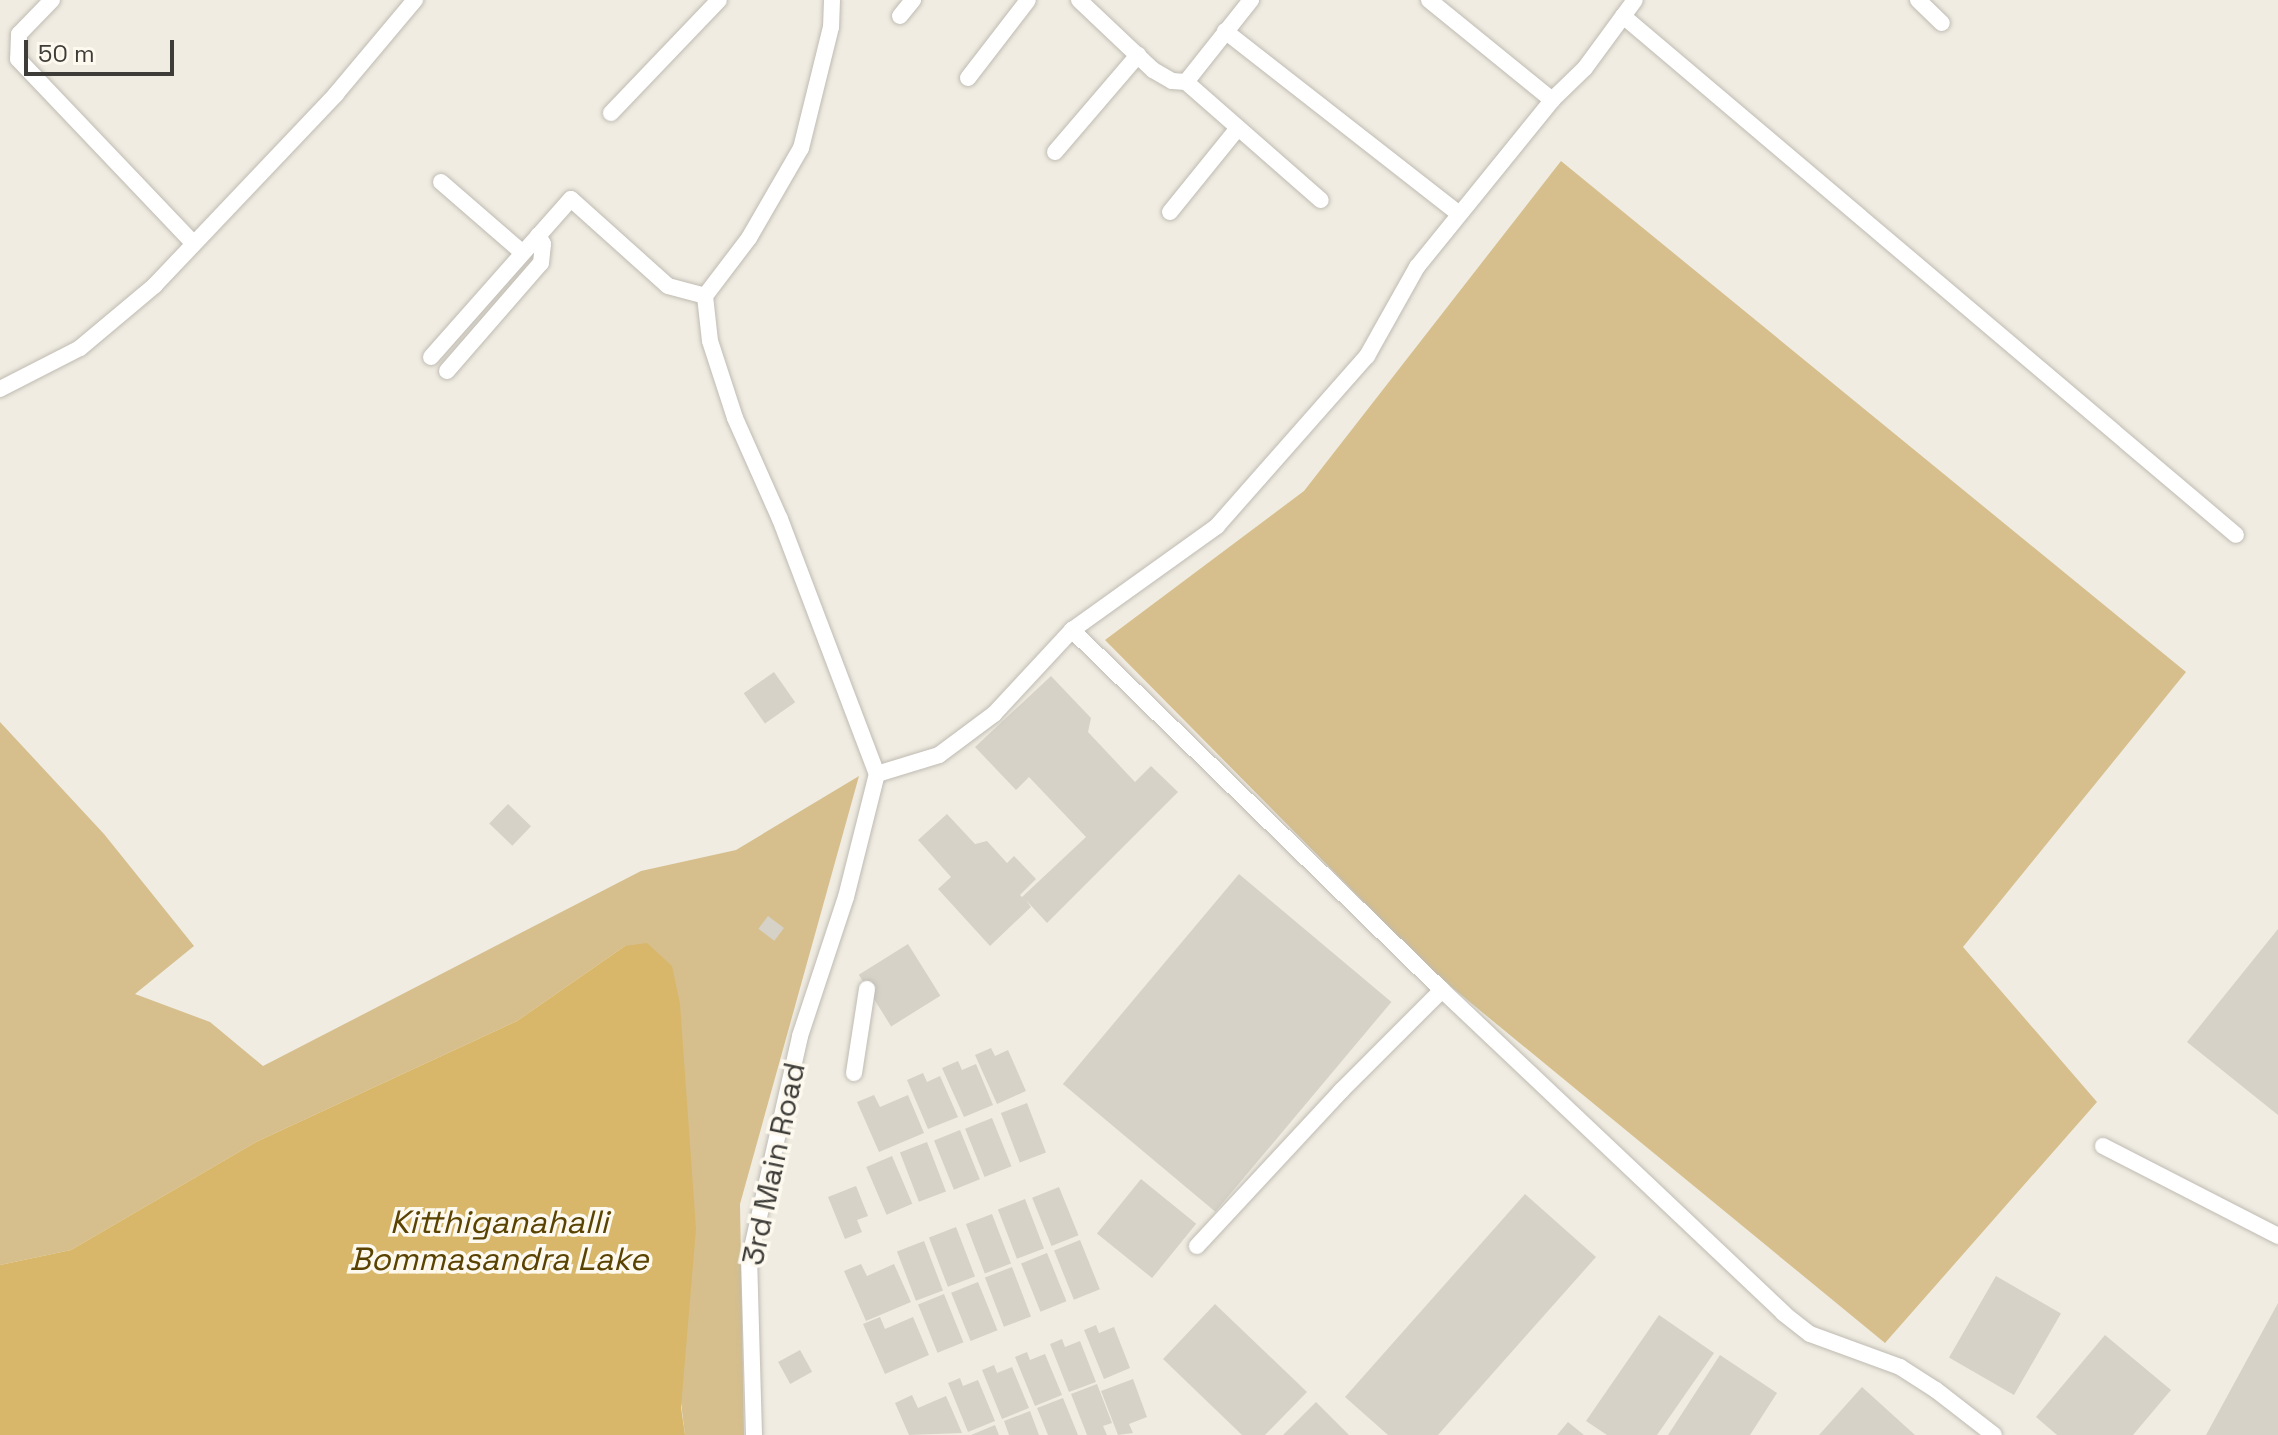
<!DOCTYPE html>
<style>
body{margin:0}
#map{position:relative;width:2278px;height:1435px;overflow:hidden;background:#f0ece2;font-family:"Space Grotesk",sans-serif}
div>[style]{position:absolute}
.green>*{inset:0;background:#d6bf8c}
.water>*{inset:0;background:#d8b76a}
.building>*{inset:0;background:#d6d2c8;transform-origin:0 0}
.roads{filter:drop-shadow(0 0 2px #bfbbb2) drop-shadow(0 0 2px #bfbbb2)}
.street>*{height:16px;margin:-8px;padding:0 8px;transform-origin:8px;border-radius:8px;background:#fff}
span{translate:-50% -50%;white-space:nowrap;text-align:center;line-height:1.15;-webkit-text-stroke:7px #fdf9ef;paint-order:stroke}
.street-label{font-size:30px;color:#3d3c38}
.water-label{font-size:32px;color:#5a4302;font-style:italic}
.scale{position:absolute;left:24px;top:40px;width:150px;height:36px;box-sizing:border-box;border:4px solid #3d3c38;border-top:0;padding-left:10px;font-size:24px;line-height:28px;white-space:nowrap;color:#3d3c38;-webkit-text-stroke:6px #fdf9ef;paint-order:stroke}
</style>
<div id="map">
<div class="green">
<div style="clip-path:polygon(1561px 161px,2186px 672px,1963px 947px,2097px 1102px,1885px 1343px,1432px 971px,1105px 640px,1304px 491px)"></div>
<div style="clip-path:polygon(0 722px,104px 834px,194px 946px,135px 994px,210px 1022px,263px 1066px,641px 871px,736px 850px,859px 776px,740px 1204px,744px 1435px,685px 1435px,625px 946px,517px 1021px,256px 1142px,71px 1250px,0 1265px)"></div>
</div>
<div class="water">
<div style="clip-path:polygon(647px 943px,672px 966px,680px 1004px,696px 1229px,681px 1407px,685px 1435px,0 1435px,0 1265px,71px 1250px,256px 1142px,517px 1021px,625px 946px)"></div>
</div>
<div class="building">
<div style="left:774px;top:672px;width:37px;height:37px;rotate:55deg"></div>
<div style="clip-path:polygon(1051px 676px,1091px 718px,1088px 732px,1135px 782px,1151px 766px,1178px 792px,1047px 923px,1026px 900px,1031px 907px,990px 946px,938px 889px,951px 877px,918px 840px,947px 814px,975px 844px,987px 841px,1007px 863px,1014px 856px,1036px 879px,1020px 895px,1022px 897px,1086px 837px,1029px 777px,1016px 790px,975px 747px)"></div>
<div style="left:508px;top:804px;width:32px;height:27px;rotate:44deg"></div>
<div style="left:1239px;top:874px;width:199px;height:274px;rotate:40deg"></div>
<div style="left:768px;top:916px;width:20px;height:16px;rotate:37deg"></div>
<div style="clip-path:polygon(2278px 929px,2278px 1115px,2187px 1042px)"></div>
<div style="left:908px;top:944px;width:61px;height:58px;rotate:58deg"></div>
<div style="clip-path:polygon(991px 1048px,995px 1056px,1008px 1050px,1026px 1091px,997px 1104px,975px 1055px)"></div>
<div style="clip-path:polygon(958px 1061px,962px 1070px,976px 1064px,993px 1105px,964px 1117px,942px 1068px)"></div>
<div style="clip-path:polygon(923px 1073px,927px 1082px,940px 1076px,958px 1117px,928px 1129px,907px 1080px)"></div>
<div style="clip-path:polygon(874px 1095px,880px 1107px,908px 1095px,924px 1133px,879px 1152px,857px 1102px)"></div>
<div style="left:1027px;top:1103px;width:53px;height:28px;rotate:69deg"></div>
<div style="left:992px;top:1118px;width:52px;height:29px;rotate:68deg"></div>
<div style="left:960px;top:1130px;width:53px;height:28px;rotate:68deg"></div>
<div style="left:927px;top:1142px;width:53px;height:29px;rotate:69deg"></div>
<div style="left:892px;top:1156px;width:52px;height:28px;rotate:67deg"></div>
<div style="left:1141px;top:1179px;width:71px;height:70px;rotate:39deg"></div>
<div style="clip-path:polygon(856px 1186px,868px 1216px,857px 1220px,862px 1232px,845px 1239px,828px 1197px)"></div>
<div style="left:1059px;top:1187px;width:52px;height:29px;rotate:68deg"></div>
<div style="clip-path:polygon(1525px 1194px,1596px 1257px,1438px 1435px,1388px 1435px,1345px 1397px)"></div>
<div style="left:1025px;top:1199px;width:53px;height:29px;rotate:69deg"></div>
<div style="left:992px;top:1214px;width:53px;height:28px;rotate:69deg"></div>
<div style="left:956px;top:1227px;width:53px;height:29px;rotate:69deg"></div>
<div style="left:1080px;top:1240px;width:53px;height:28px;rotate:68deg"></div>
<div style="left:924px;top:1241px;width:53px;height:29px;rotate:69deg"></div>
<div style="left:1047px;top:1253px;width:52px;height:28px;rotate:68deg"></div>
<div style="clip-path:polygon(861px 1264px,867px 1276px,894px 1264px,911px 1302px,866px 1321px,844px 1271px)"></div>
<div style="left:1012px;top:1267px;width:53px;height:29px;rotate:69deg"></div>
<div style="left:1996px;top:1276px;width:75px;height:94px;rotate:30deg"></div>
<div style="left:978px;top:1282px;width:52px;height:29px;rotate:68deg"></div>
<div style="left:944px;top:1294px;width:52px;height:28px;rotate:68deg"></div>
<div style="clip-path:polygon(2278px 1303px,2278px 1435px,2206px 1435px)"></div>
<div style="clip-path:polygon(1215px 1304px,1307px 1392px,1265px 1435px,1242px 1435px,1163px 1359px)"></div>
<div style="clip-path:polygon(1659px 1315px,1714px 1353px,1657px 1435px,1607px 1435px,1586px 1421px)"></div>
<div style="clip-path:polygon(880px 1317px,885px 1329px,913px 1317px,929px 1355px,885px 1374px,863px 1324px)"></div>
<div style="clip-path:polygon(1096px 1325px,1099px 1333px,1114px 1327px,1130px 1368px,1104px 1379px,1084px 1330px)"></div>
<div style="clip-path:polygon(2105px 1335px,2171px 1390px,2133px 1435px,2057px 1435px,2036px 1417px)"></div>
<div style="clip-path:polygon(1062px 1339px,1065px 1347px,1080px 1341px,1096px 1382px,1069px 1392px,1050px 1344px)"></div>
<div style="left:800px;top:1350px;width:25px;height:25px;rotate:61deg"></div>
<div style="clip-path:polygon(1027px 1352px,1030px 1360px,1045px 1354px,1062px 1395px,1035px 1406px,1015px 1357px)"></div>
<div style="clip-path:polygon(1720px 1355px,1777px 1393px,1750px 1435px,1668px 1435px)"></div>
<div style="clip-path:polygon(994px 1365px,997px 1373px,1012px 1367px,1029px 1408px,1002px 1419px,982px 1370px)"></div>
<div style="clip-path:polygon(960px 1378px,963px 1386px,978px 1380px,995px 1421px,968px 1432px,948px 1383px)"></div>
<div style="clip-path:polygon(1133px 1379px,1147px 1417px,1129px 1424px,1133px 1433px,1118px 1435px,1101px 1391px)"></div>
<div style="clip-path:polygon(1097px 1384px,1112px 1423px,1103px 1426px,1107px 1435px,1087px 1435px,1071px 1394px)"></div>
<div style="clip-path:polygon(1862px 1387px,1915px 1435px,1819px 1435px)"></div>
<div style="clip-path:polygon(912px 1395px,918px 1408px,946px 1396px,962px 1433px,909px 1435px,895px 1403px)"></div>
<div style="clip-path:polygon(1063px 1398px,1078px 1435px,1048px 1435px,1037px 1408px)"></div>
<div style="clip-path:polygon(1316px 1402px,1349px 1435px,1283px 1435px)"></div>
<div style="clip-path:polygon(1030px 1411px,1039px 1435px,1009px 1435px,1004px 1421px)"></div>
<div style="clip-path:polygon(1568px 1422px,1584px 1435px,1557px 1435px)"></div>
<div style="clip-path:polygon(995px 1425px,999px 1435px,971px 1435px)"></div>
</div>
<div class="roads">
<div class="street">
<div style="left:52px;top:0;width:47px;rotate:134.1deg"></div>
<div style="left:19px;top:34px;width:25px;rotate:92deg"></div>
<div style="left:18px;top:59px;width:255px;rotate:46.4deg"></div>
<div style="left:832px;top:0;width:27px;rotate:92deg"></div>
<div style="left:831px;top:27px;width:125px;rotate:103.9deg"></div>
<div style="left:801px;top:148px;width:104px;rotate:120deg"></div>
<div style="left:749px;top:238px;width:73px;rotate:127.2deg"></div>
<div style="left:705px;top:296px;width:45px;rotate:83.7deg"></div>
<div style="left:710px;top:341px;width:81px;rotate:72deg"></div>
<div style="left:735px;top:418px;width:111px;rotate:66deg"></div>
<div style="left:780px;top:519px;width:273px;rotate:69.2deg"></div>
<div style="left:877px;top:774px;width:65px;rotate:-17deg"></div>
<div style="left:939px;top:755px;width:69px;rotate:-36.7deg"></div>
<div style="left:994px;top:714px;width:115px;rotate:-47.1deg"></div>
<div style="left:1072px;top:630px;width:178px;rotate:-35.6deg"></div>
<div style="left:1217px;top:526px;width:227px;rotate:-48.6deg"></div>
<div style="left:1367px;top:356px;width:102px;rotate:-60.7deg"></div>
<div style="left:1417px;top:267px;width:215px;rotate:-51deg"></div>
<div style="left:1552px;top:100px;width:46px;rotate:-44.1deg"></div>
<div style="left:1585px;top:68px;width:84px;rotate:-53.7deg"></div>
<div style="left:1079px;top:0;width:102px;rotate:43.4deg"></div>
<div style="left:1153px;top:70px;width:22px;rotate:30deg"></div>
<div style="left:1172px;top:81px;width:14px;rotate:4deg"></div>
<div style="left:1186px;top:82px;width:105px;rotate:-51.6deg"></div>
<div style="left:1429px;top:0;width:159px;rotate:39.1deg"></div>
<div style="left:1918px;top:0;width:33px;rotate:44deg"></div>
<div style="left:900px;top:16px;width:21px;rotate:-51deg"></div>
<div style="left:1623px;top:16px;width:803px;rotate:40.25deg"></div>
<div style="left:1225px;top:31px;width:297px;rotate:38deg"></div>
<div style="left:968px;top:78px;width:98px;rotate:-52.4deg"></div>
<div style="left:1186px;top:82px;width:179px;rotate:41.2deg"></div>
<div style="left:611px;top:113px;width:156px;rotate:-46.3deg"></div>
<div style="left:1055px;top:152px;width:128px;rotate:-49.4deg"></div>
<div style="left:441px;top:182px;width:108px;rotate:40.9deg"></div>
<div style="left:1170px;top:212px;width:108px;rotate:-51deg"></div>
<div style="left:431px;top:357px;width:211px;rotate:-48.5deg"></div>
<div style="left:571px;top:199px;width:130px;rotate:41.9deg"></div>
<div style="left:668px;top:286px;width:38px;rotate:15deg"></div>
<div style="left:447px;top:371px;width:143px;rotate:-49deg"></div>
<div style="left:541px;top:263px;width:19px;rotate:-84deg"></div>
<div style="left:543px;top:244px;width:10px;rotate:-119deg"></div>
<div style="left:0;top:389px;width:90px;rotate:-27.1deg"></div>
<div style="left:80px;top:348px;width:98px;rotate:-40deg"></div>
<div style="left:155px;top:285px;width:263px;rotate:-46.5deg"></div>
<div style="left:336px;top:94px;width:123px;rotate:-50deg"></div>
<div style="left:1072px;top:630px;width:516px;rotate:44.22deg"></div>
<div style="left:1442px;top:990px;width:470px;rotate:43.4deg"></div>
<div style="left:1783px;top:1313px;width:34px;rotate:38deg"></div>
<div style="left:1810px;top:1334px;width:96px;rotate:20.1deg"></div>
<div style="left:1900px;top:1367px;width:43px;rotate:32.6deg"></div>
<div style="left:1936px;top:1390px;width:73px;rotate:37.8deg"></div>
<div style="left:854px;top:1073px;width:85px;rotate:-81.2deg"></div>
<div style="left:2103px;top:1146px;width:197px;rotate:27.2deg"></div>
<div style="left:1197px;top:1246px;width:212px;rotate:-47.1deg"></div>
<div style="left:1341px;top:1091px;width:143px;rotate:-45deg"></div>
<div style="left:754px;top:1435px;width:174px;rotate:-91.6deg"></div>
<div style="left:749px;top:1261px;width:231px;rotate:-77.2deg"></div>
<div style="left:800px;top:1036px;width:146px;rotate:-71.7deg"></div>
<div style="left:846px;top:897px;width:127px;rotate:-75.9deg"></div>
</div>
</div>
<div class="street-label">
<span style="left:774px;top:1164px;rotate:-78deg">3rd Main Road</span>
</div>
<div class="water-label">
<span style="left:499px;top:1241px">Kitthiganahalli<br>Bommasandra Lake</span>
</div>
<div class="scale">50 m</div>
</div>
